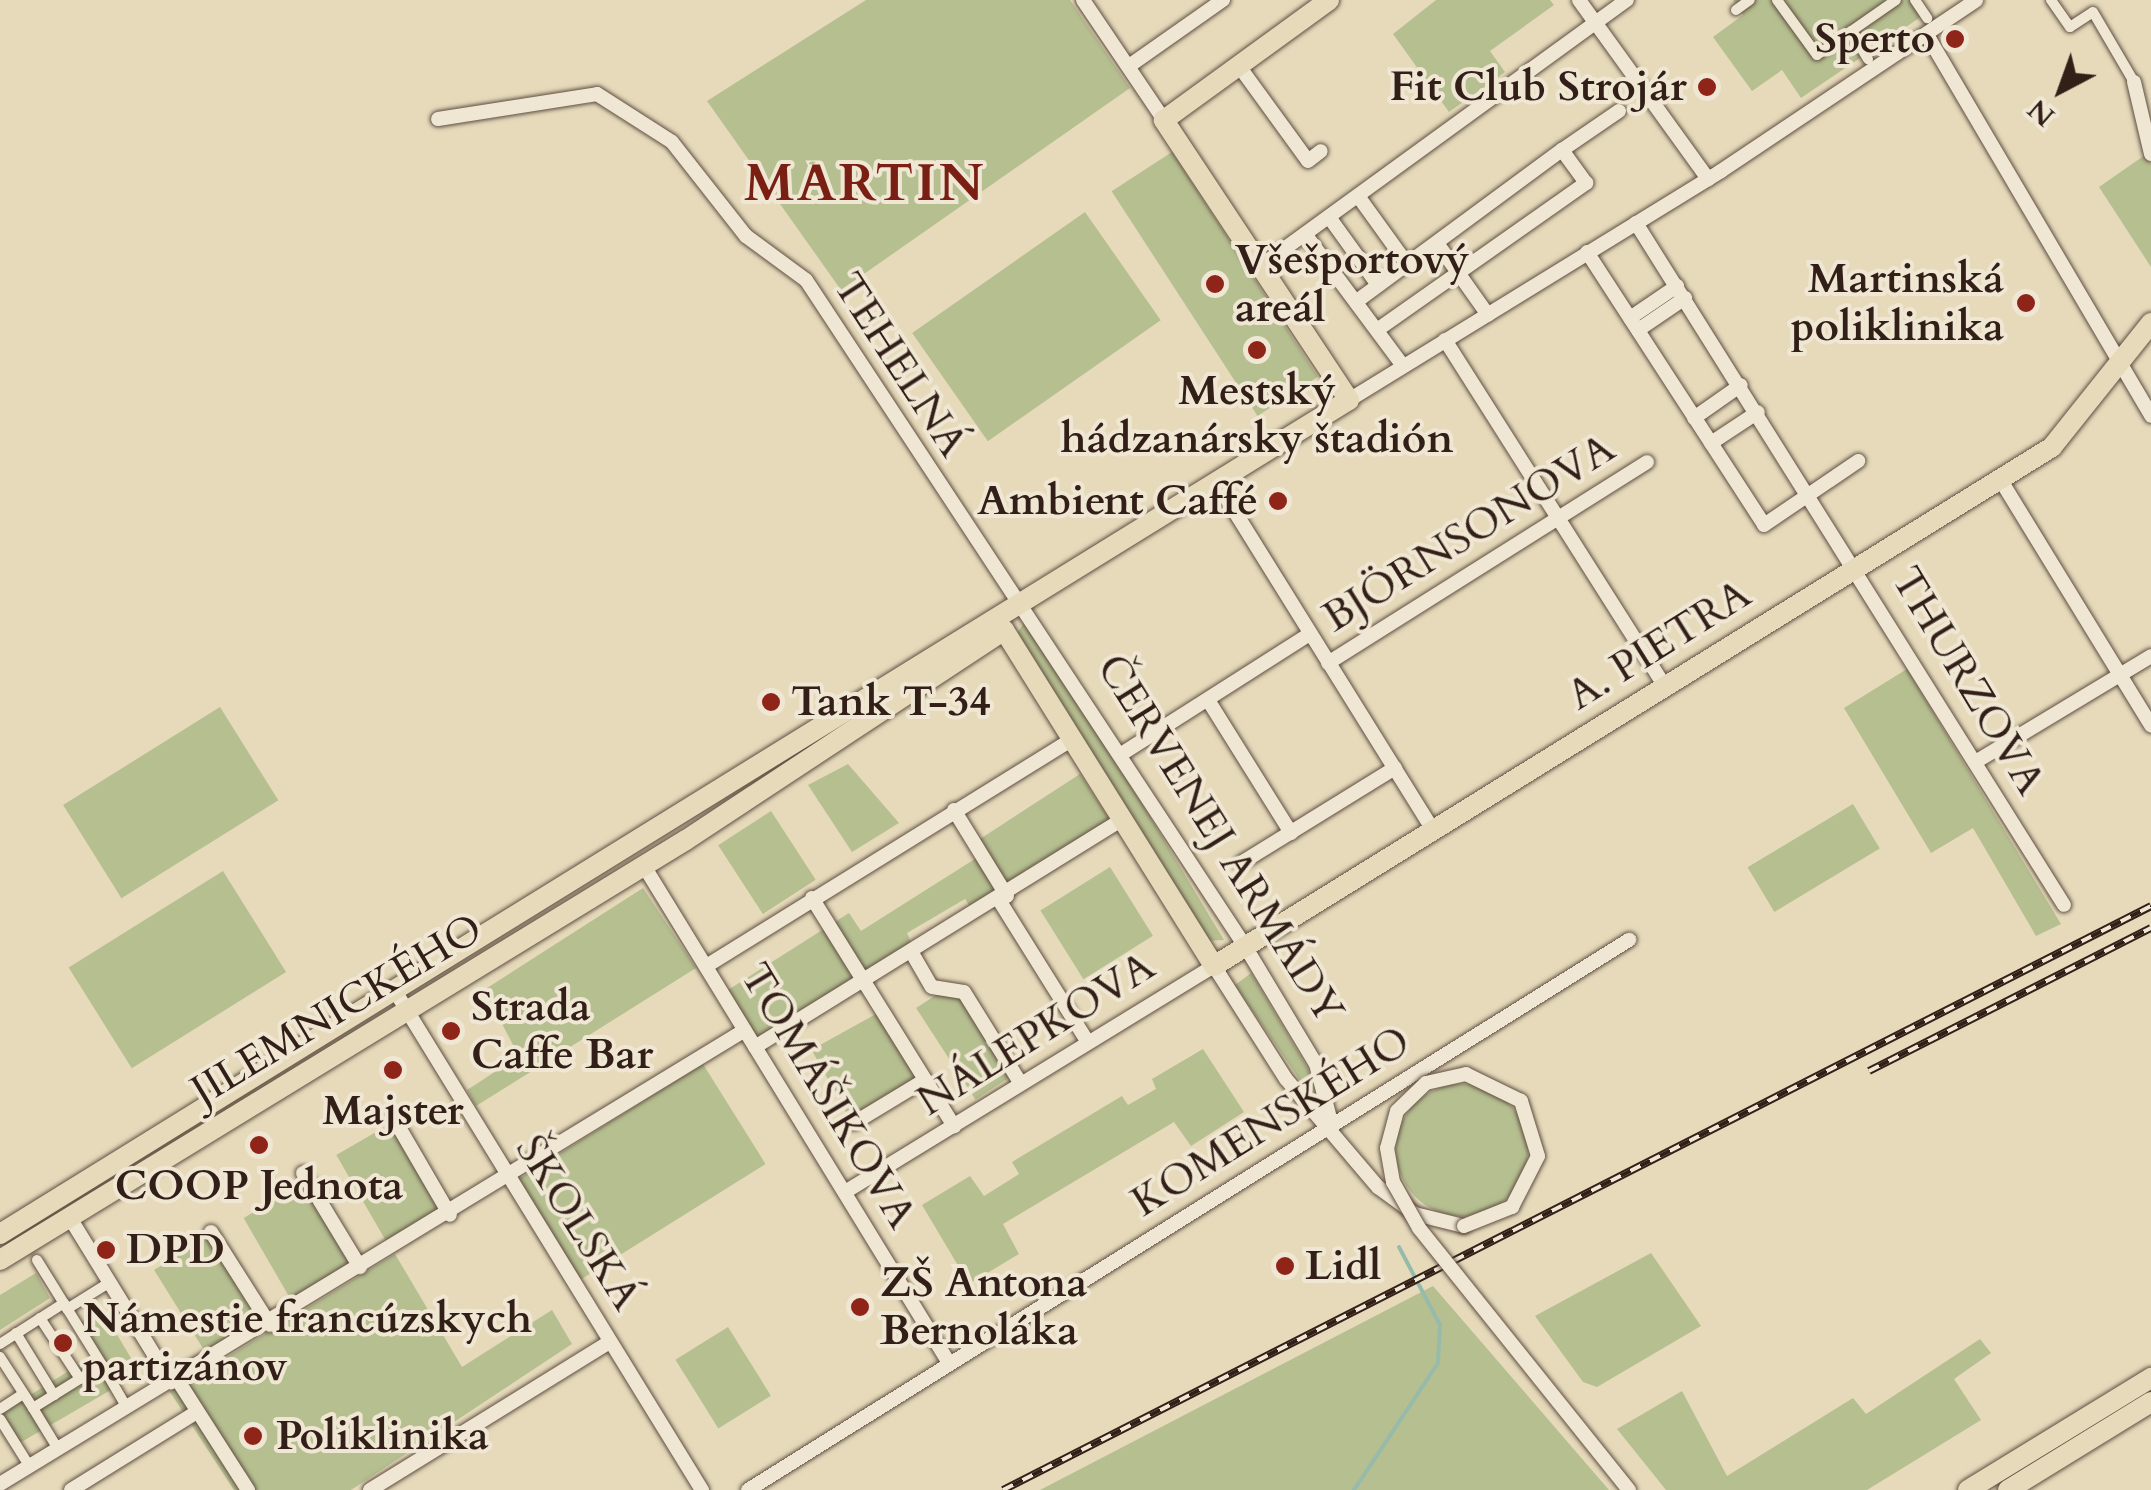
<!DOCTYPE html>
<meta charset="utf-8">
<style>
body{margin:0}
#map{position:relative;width:2151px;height:1490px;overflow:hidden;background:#e6dabb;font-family:Cardo,serif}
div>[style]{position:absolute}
.green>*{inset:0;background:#b6bf90;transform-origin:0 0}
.round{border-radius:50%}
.stream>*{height:4px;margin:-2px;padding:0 2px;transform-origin:2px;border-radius:2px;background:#97bbab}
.roads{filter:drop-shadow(0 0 2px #5f4e41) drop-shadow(0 0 2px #5f4e41)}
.pedestrian>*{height:10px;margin:-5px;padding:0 5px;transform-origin:5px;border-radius:5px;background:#efe7d3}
.minor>*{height:14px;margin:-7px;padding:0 7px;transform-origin:7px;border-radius:7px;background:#efe7d3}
.primary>*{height:20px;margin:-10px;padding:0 10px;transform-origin:10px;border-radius:10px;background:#e6dabb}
.rail>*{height:8px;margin-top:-4px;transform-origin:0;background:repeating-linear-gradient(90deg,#efe7d3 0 11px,#322018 0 22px);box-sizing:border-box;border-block:2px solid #322018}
.bridges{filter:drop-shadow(0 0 2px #5f4e41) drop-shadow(0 0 2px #5f4e41)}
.minor-bridge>*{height:14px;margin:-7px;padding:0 7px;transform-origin:7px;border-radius:7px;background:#efe7d3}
.dots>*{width:28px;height:28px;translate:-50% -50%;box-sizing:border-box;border:5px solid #efe7d3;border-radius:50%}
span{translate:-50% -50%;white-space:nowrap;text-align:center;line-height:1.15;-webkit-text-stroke:8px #efe7d3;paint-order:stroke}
.poi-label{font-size:42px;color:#322018;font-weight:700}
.right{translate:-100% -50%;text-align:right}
.left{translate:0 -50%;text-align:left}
.street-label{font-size:42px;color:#322018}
.district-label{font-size:52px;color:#7a1f14;font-weight:700;letter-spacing:2.5px}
.north{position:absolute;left:2011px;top:40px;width:100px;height:100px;-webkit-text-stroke:8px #efe7d3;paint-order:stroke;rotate:221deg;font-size:28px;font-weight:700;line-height:40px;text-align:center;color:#322018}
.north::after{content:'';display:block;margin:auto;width:35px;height:45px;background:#322018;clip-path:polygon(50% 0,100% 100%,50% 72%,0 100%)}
</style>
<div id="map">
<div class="green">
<div style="clip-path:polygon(866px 0,1070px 0,1130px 88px,841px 290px,707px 101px)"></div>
<div style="clip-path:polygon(1436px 0,1550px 0,1554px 5px,1490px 51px,1505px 72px,1449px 112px,1393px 34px)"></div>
<div style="clip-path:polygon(1733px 0,1920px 0,1928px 12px,1801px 98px,1782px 70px,1752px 91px,1713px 37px,1743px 15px)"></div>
<div style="left:1172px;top:152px;width:268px;height:72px;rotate:57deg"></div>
<div style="clip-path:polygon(2145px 155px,2151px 164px,2151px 267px,2099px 187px)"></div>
<div style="left:1085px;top:212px;width:132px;height:211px;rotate:55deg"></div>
<div style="clip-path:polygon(1024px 623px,1036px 627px,1224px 940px,1206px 941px,1017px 633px)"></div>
<div style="clip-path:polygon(1907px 669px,2061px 924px,2036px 936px,1973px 828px,1931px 853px,1844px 708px)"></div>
<div style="left:220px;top:707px;width:110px;height:185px;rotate:58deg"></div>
<div style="clip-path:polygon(848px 764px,899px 823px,852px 852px,808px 785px)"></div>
<div style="left:1080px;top:774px;width:57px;height:121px;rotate:57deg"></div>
<div style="left:1853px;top:804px;width:52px;height:123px;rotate:59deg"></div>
<div style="left:771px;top:811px;width:82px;height:63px;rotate:57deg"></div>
<div style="clip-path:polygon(978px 857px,999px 894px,973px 911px,965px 899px,907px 933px,913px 947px,758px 1040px,728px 990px,849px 913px,861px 931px)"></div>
<div style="left:1110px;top:867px;width:81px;height:82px;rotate:58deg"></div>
<div style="left:223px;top:871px;width:119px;height:182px;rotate:58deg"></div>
<div style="clip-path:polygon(643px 888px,696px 968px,476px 1106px,467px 1090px,519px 1056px,484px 990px)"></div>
<div style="clip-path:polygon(1251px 973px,1307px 1067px,1325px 1117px,1235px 985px)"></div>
<div style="left:953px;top:984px;width:109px;height:44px;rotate:57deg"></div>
<div style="left:885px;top:1009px;width:82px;height:84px;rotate:61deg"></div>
<div style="clip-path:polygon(1203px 1049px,1244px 1112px,1191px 1146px,1174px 1122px,1003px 1224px,1019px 1254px,969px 1284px,922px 1205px,970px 1176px,984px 1196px,1019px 1174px,1012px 1162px,1122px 1096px,1128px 1105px,1156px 1089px,1152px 1079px)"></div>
<div style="left:703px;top:1064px;width:118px;height:218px;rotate:58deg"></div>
<div class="round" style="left:1396px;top:1084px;width:132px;height:132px"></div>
<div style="left:390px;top:1124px;width:101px;height:62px;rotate:60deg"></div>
<div style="left:306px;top:1182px;width:93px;height:72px;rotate:60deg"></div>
<div style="left:210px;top:1235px;width:97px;height:66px;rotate:58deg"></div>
<div style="clip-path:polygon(1651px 1253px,1701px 1326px,1597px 1387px,1583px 1382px,1535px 1316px)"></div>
<div style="clip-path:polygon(395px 1254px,462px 1367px,552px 1310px,572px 1344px,351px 1490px,234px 1490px,170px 1392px)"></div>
<div style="clip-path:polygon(36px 1273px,50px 1298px,0 1330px,0 1295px)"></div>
<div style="clip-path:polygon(1433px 1286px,1609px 1490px,1040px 1490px)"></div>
<div style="clip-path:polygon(101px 1308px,140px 1373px,18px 1444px,0 1414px,99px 1352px,81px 1322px)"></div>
<div style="left:728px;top:1327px;width:81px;height:62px;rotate:58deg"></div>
<div style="clip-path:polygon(1980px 1339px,1991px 1353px,1954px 1379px,1981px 1420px,1867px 1490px,1666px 1490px,1617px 1429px,1682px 1391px,1727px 1476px,1853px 1398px,1866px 1414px)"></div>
</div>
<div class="stream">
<div style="left:1354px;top:1490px;width:152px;rotate:-56.5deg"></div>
<div style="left:1438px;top:1363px;width:38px;rotate:-87deg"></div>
<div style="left:1440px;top:1325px;width:88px;rotate:-117.7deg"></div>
</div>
<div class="roads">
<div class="pedestrian">
<div style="left:1777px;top:0;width:68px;rotate:54deg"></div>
<div style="left:1817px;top:55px;width:96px;rotate:-34.8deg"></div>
<div style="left:1915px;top:0;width:22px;rotate:56deg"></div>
<div style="left:2051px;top:0;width:33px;rotate:55deg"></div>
<div style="left:2070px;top:27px;width:27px;rotate:-33deg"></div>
<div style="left:2093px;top:12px;width:81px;rotate:59.6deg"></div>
<div style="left:1736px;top:10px;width:17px;rotate:-36deg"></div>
<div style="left:1851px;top:31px;width:33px;rotate:59deg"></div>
<div style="left:37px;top:1260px;width:123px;rotate:58.2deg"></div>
<div style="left:67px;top:1309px;width:51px;rotate:-32.1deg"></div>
<div style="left:40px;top:1318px;width:73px;rotate:56.7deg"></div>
<div style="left:16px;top:1333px;width:73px;rotate:58.5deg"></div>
<div style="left:0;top:1344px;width:76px;rotate:-32.6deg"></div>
<div style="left:0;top:1357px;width:61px;rotate:57.1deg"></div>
<div style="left:0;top:1409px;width:27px;rotate:-33deg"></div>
<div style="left:0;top:1419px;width:57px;rotate:58deg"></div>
<div style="left:58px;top:1449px;width:48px;rotate:-121.4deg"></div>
<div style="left:33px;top:1408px;width:81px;rotate:-31.9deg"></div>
<div style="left:102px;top:1365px;width:48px;rotate:59.7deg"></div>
</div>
<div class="minor">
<div style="left:1083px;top:0;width:145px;rotate:56deg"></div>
<div style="left:1579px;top:0;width:221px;rotate:54.2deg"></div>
<div style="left:1927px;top:35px;width:442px;rotate:59.5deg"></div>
<div style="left:1129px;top:66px;width:115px;rotate:-35.1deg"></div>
<div style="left:1239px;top:66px;width:117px;rotate:54deg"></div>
<div style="left:1308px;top:161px;width:16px;rotate:-38deg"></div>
<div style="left:2134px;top:82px;width:74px;rotate:76.7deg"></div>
<div style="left:438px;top:119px;width:161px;rotate:-8.9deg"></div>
<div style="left:597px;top:94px;width:89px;rotate:32.6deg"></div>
<div style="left:672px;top:142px;width:120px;rotate:51.8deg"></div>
<div style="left:746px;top:236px;width:74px;rotate:36.3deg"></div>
<div style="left:806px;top:280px;width:798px;rotate:56.61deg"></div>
<div style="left:1245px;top:946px;width:138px;rotate:59deg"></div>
<div style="left:1316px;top:1064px;width:64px;rotate:75.5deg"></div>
<div style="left:1358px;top:196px;width:84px;rotate:54.2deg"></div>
<div style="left:1329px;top:217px;width:84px;rotate:54.2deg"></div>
<div style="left:1636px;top:223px;width:805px;rotate:57.89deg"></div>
<div style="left:1305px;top:234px;width:164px;rotate:53.4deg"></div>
<div style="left:1437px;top:243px;width:88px;rotate:54.7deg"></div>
<div style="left:1587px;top:252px;width:325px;rotate:57deg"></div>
<div style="left:1764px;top:525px;width:114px;rotate:-34.2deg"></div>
<div style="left:1262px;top:265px;width:451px;rotate:-36deg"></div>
<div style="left:1357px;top:301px;width:255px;rotate:-36.4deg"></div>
<div style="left:1630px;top:318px;width:57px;rotate:-34.2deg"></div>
<div style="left:1377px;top:330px;width:256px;rotate:-35.1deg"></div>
<div style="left:1586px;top:183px;width:41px;rotate:-126deg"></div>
<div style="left:1562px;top:150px;width:69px;rotate:-34.4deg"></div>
<div style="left:1638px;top:330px;width:57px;rotate:-34.2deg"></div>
<div style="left:1445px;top:340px;width:410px;rotate:57.6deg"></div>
<div style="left:1349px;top:400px;width:437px;rotate:-31.6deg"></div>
<div style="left:1721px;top:171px;width:307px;rotate:-33.8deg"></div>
<div style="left:1694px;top:418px;width:57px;rotate:-35.1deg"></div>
<div style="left:1711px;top:443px;width:56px;rotate:-33.4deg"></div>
<div style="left:2000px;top:479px;width:289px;rotate:58.5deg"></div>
<div style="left:1217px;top:483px;width:407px;rotate:58.1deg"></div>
<div style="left:1328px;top:663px;width:377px;rotate:-32.2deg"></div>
<div style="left:1208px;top:700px;width:157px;rotate:58deg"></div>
<div style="left:1123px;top:753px;width:222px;rotate:-32.5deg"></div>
<div style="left:1977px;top:761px;width:203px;rotate:-31.1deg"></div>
<div style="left:954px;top:810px;width:101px;rotate:58.4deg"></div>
<div style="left:1241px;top:863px;width:181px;rotate:-31.7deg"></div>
<div style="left:644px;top:866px;width:583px;rotate:58.46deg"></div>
<div style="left:812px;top:898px;width:269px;rotate:58.1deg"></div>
<div style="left:999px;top:900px;width:166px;rotate:58deg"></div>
<div style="left:912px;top:953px;width:39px;rotate:60deg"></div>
<div style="left:932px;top:987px;width:32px;rotate:9deg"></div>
<div style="left:964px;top:992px;width:108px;rotate:58.2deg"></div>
<div style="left:708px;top:965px;width:429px;rotate:-31.8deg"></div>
<div style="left:395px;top:991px;width:586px;rotate:58.4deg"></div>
<div style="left:755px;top:1047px;width:433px;rotate:-31.8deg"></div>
<div style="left:393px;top:1117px;width:113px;rotate:59.8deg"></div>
<div style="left:854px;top:1123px;width:83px;rotate:-31.2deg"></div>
<div style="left:303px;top:1173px;width:110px;rotate:58.8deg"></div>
<div style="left:845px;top:1192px;width:433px;rotate:-31.5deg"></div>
<div style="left:1214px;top:966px;width:134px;rotate:57.5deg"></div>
<div style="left:1286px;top:1079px;width:142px;rotate:49.6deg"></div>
<div style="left:1378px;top:1187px;width:46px;rotate:36.1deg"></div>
<div style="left:1415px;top:1214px;width:50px;rotate:13.8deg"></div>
<div style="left:70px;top:1218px;width:193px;rotate:58.4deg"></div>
<div style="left:211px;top:1232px;width:110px;rotate:57.6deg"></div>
<div style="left:177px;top:1379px;width:132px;rotate:57.4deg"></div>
<div style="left:0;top:1484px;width:872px;rotate:-31.36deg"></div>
<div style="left:71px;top:1490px;width:148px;rotate:-31.8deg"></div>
<div style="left:370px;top:1490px;width:282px;rotate:-31.7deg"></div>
<div style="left:748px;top:1490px;width:1039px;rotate:-31.98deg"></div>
</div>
<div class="primary">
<div style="left:1004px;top:630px;width:396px;rotate:58deg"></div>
<div style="left:1214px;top:966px;width:986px;rotate:-31.77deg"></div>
<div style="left:2052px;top:447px;width:159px;rotate:-51.4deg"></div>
<div style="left:0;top:1234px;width:1586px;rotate:-31.73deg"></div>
<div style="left:1349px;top:400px;width:336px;rotate:-123.5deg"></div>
<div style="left:1164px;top:120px;width:204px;rotate:-36deg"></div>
<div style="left:0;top:1260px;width:804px;rotate:-31.48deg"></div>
<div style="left:686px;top:840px;width:381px;rotate:-33.4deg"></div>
<div style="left:1968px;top:1490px;width:215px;rotate:-31.5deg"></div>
<div style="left:2008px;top:1490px;width:168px;rotate:-31.6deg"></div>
</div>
</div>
<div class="rail">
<div style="left:1869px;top:1071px;width:316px;rotate:-26.9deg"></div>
<div style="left:1003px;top:1490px;width:1288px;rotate:-26.96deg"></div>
</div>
<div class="bridges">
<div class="minor-bridge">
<div style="left:1464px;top:1226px;width:52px;rotate:-21.6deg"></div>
<div style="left:1512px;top:1207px;width:57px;rotate:-63deg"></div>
<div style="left:1538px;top:1156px;width:58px;rotate:-107.2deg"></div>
<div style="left:1521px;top:1101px;width:61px;rotate:-153.9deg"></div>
<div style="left:1466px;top:1074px;width:41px;rotate:167.3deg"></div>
<div style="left:1426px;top:1083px;width:40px;rotate:136deg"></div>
<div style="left:1397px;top:1111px;width:38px;rotate:105deg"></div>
<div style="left:1387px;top:1148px;width:35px;rotate:80deg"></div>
<div style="left:1393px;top:1182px;width:53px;rotate:60.5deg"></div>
<div style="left:1419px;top:1228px;width:336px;rotate:51.3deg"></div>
</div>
</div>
<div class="dots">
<div style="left:1955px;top:39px;background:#8f2418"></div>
<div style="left:1707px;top:87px;background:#8f2418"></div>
<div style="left:1215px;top:284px;background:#8f2418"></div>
<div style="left:2026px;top:303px;background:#8f2418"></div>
<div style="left:1257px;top:350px;background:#8f2418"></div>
<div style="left:1278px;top:501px;background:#8f2418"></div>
<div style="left:771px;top:702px;background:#8f2418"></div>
<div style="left:451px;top:1031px;background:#8f2418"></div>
<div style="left:393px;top:1070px;background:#8f2418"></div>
<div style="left:259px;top:1145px;background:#8f2418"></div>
<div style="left:106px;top:1250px;background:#8f2418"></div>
<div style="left:1285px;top:1266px;background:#8f2418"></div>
<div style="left:860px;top:1307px;background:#8f2418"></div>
<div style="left:63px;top:1343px;background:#8f2418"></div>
<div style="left:253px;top:1436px;background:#8f2418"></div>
</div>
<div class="poi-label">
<span class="right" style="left:1935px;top:39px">Sperto</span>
<span class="right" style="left:1687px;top:87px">Fit Club Strojár</span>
<span class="left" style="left:1235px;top:284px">Všešportový<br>areál</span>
<span class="right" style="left:2004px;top:303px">Martinská<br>poliklinika</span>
<span style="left:1257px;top:415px">Mestský<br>hádzanársky štadión</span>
<span class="right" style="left:1258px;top:501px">Ambient Caffé</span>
<span class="left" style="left:791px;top:702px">Tank T-34</span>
<span class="left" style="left:471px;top:1031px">Strada<br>Caffe Bar</span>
<span style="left:393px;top:1111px">Majster</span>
<span style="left:259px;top:1186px">COOP Jednota</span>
<span class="left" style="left:126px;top:1250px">DPD</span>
<span class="left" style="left:1305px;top:1266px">Lidl</span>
<span class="left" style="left:880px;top:1307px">ZŠ Antona<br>Bernoláka</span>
<span class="left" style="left:83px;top:1343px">Námestie francúzskych<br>partizánov</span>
<span class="left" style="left:276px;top:1436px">Poliklinika</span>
</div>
<div class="street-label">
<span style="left:900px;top:365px;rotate:57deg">TEHELNÁ</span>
<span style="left:1469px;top:533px;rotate:-32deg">BJÖRNSONOVA</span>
<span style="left:1659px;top:645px;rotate:-32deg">A. PIETRA</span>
<span style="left:1968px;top:681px;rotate:59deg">THURZOVA</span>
<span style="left:1220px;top:839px;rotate:58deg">ČERVENEJ ARMÁDY</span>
<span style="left:337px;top:1010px;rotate:-31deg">JILEMNICKÉHO</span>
<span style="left:1036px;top:1034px;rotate:-32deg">NÁLEPKOVA</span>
<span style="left:828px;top:1096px;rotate:59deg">TOMÁŠIKOVA</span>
<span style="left:1271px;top:1122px;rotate:-32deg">KOMENSKÉHO</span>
<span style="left:578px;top:1223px;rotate:58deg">ŠKOLSKÁ</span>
</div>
<div class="district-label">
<span style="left:865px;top:185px">MARTIN</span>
</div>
<div class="north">N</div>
</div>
